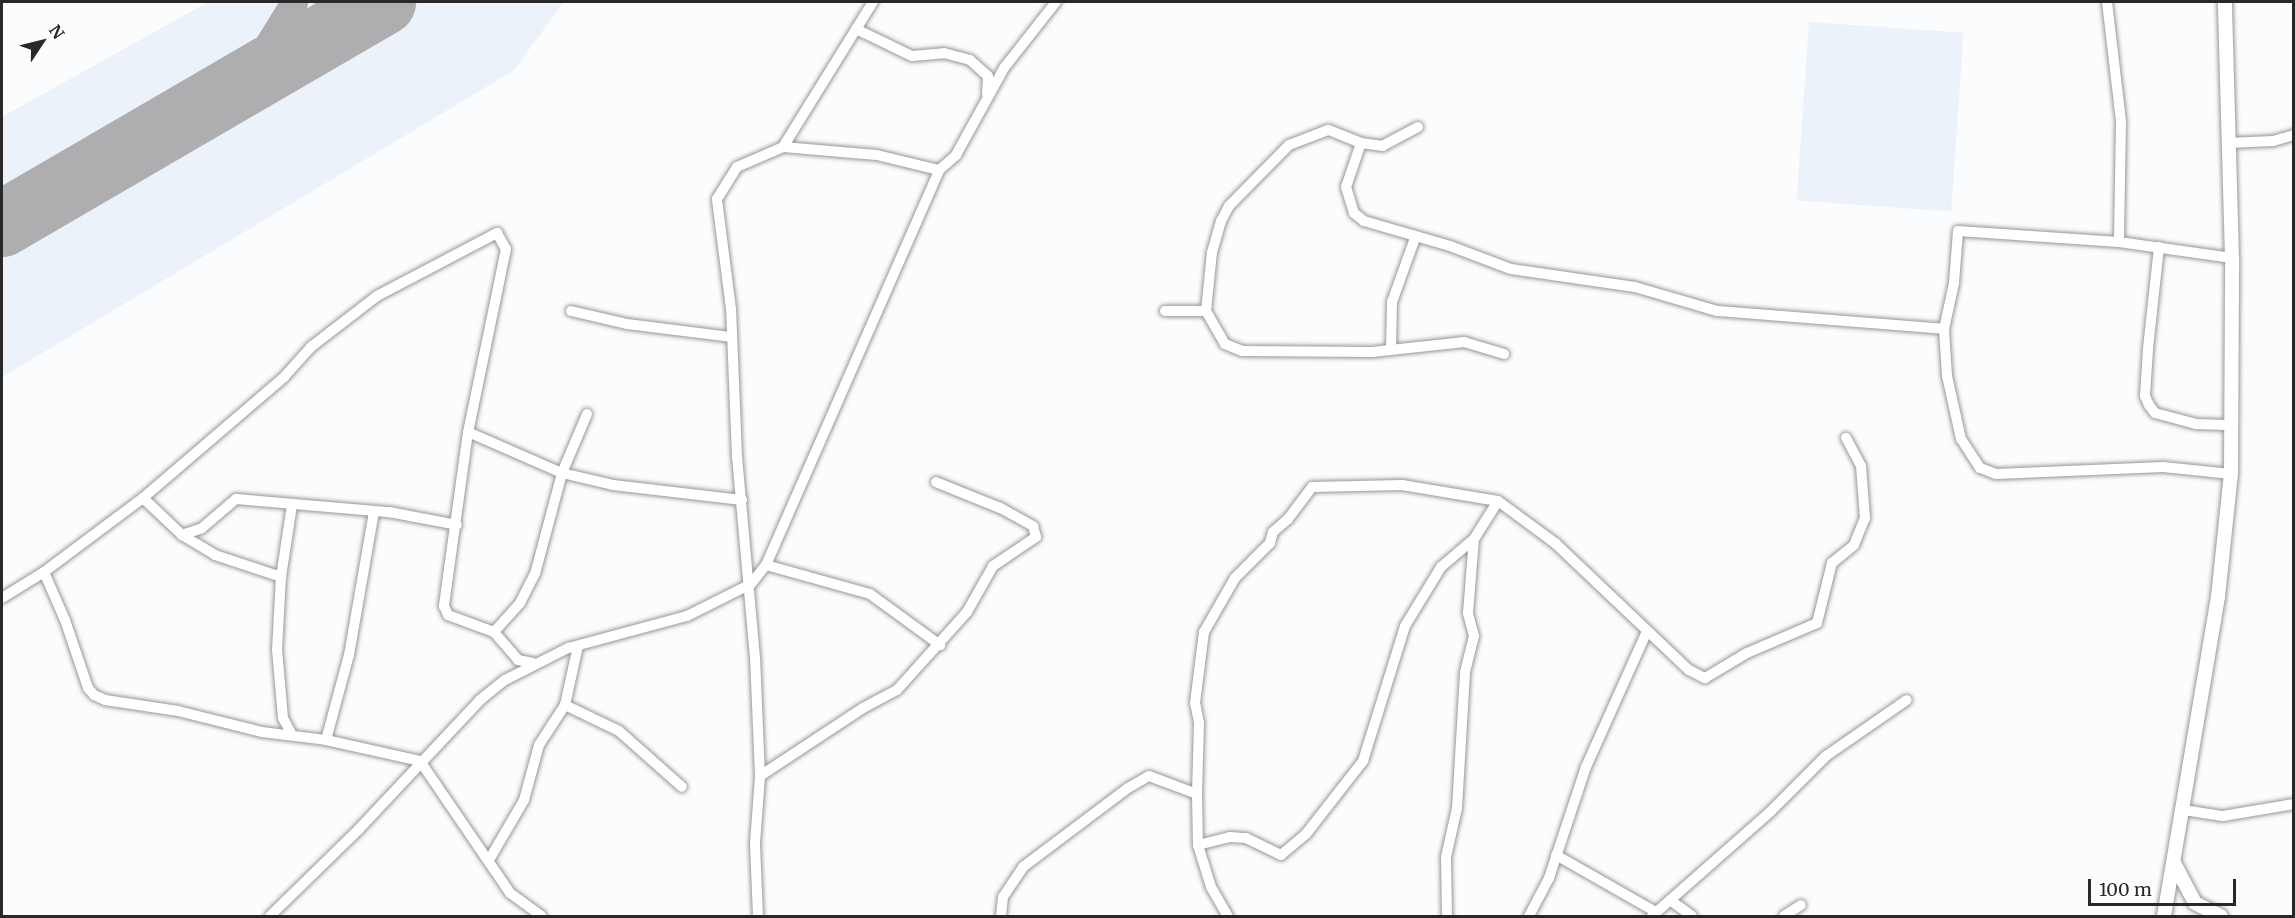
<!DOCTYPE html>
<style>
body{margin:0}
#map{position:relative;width:2295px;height:918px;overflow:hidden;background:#fbfcfd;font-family:Merriweather,serif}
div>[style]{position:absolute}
.built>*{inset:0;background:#ebf2f9;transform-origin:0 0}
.taxiway>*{height:27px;margin:-13.5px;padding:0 13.5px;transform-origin:13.5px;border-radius:13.5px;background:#aeaeb0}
.runway>*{height:66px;margin:-33px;padding:0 33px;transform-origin:33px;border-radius:33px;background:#aeaeb0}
.roads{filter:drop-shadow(0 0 2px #979798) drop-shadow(0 0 2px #979798)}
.minor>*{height:10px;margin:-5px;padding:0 5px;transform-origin:5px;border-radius:5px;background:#fff}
.major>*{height:14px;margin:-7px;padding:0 7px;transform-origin:7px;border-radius:7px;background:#fff}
span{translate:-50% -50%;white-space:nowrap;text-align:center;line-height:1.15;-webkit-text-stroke:4.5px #fff;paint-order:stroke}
.frame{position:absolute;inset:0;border:3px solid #282829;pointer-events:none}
.north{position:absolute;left:12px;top:12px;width:60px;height:60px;-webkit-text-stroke:4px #fff;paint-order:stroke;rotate:55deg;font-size:16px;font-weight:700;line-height:24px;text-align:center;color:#282829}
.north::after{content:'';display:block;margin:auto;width:21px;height:27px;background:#282829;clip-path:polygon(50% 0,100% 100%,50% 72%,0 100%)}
.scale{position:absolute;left:2088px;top:879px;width:148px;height:27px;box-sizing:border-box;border:3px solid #282829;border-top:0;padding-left:8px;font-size:18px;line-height:21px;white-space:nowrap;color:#282829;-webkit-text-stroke:4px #fff;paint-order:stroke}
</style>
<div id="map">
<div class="built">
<div style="clip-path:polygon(208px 2px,564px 2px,513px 71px,2px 377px,2px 117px)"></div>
<div style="left:1809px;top:22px;width:155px;height:179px;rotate:4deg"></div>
</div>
<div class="taxiway">
<div style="left:234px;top:88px;width:20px;rotate:-41deg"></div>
<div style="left:249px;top:75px;width:86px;rotate:-58.3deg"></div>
</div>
<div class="runway">
<div style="left:2px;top:224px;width:441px;rotate:-30.2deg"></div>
</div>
<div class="roads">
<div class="minor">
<div style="left:2107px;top:2px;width:121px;rotate:83.3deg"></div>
<div style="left:2121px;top:122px;width:120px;rotate:91deg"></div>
<div style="left:856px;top:29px;width:62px;rotate:25.7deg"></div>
<div style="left:912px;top:56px;width:32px;rotate:-5deg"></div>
<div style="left:944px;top:53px;width:27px;rotate:15deg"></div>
<div style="left:970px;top:60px;width:24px;rotate:42deg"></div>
<div style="left:988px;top:76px;width:18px;rotate:93deg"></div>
<div style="left:1418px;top:127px;width:40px;rotate:152deg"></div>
<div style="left:1383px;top:146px;width:22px;rotate:-172deg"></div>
<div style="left:1361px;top:143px;width:35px;rotate:-158deg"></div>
<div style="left:1328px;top:130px;width:42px;rotate:159deg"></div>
<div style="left:1289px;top:145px;width:86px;rotate:134.5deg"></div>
<div style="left:1229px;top:206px;width:17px;rotate:118deg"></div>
<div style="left:1221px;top:221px;width:32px;rotate:106deg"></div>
<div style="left:1212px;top:252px;width:59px;rotate:95.8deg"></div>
<div style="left:1206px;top:311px;width:38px;rotate:60deg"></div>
<div style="left:1225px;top:344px;width:18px;rotate:22deg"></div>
<div style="left:1242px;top:351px;width:130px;rotate:0.4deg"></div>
<div style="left:1372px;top:352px;width:93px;rotate:-6.2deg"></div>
<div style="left:1464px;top:342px;width:42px;rotate:16.7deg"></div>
<div style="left:1361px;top:143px;width:46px;rotate:108.8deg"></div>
<div style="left:1346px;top:187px;width:27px;rotate:73deg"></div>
<div style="left:1354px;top:213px;width:13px;rotate:39deg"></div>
<div style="left:1364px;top:221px;width:90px;rotate:16.2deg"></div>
<div style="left:1450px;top:246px;width:65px;rotate:20.7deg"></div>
<div style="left:1511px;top:269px;width:125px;rotate:8.3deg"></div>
<div style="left:1635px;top:287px;width:85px;rotate:16.3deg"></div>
<div style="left:1717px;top:311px;width:228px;rotate:4.5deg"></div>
<div style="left:2228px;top:143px;width:45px;rotate:-2.5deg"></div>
<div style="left:2273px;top:141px;width:22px;rotate:-16deg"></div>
<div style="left:783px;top:147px;width:171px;rotate:-58.2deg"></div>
<div style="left:2159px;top:247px;width:103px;rotate:96.2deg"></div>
<div style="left:2148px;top:349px;width:47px;rotate:93.7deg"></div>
<div style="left:2145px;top:396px;width:10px;rotate:66deg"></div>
<div style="left:2149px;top:405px;width:10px;rotate:53deg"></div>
<div style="left:2155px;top:413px;width:42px;rotate:15deg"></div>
<div style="left:2196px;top:424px;width:35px;rotate:2deg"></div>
<div style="left:571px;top:311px;width:57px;rotate:13.1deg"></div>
<div style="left:627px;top:324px;width:106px;rotate:7.1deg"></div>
<div style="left:1165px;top:311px;width:41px"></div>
<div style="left:1391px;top:350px;width:48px;rotate:-88.8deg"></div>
<div style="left:1392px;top:302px;width:68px;rotate:-70.2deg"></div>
<div style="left:468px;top:432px;width:103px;rotate:23.6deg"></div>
<div style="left:562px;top:473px;width:52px;rotate:13.2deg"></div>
<div style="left:613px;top:485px;width:130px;rotate:6.6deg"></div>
<div style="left:2231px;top:474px;width:68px;rotate:-174.1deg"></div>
<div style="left:2163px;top:467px;width:167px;rotate:177.6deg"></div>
<div style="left:1996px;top:474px;width:17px;rotate:-159deg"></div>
<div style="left:1980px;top:468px;width:35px;rotate:-123deg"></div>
<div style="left:1961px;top:439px;width:65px;rotate:-102.5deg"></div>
<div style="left:1947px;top:376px;width:47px;rotate:-93.7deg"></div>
<div style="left:1944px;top:329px;width:47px;rotate:-77.7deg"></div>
<div style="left:1954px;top:283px;width:52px;rotate:-85.6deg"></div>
<div style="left:1958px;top:231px;width:161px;rotate:3.9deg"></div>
<div style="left:2119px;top:242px;width:114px;rotate:8.1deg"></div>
<div style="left:143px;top:498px;width:54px;rotate:43.5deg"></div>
<div style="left:182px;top:535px;width:39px;rotate:31deg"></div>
<div style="left:215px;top:555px;width:70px;rotate:18.4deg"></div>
<div style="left:182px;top:535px;width:21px;rotate:-19deg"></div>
<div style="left:202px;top:528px;width:45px;rotate:-40.5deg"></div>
<div style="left:236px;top:499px;width:154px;rotate:4.9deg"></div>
<div style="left:389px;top:512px;width:69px;rotate:10.8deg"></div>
<div style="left:766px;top:565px;width:108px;rotate:15.6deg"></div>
<div style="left:870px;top:594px;width:87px;rotate:36.1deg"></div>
<div style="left:44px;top:572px;width:52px;rotate:66.4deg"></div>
<div style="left:65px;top:620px;width:72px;rotate:71.3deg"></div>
<div style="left:88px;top:688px;width:9px;rotate:49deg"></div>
<div style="left:94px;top:695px;width:12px;rotate:24deg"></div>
<div style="left:105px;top:700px;width:74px;rotate:8.6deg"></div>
<div style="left:178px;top:711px;width:87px;rotate:14deg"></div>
<div style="left:262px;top:732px;width:64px;rotate:7.1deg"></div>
<div style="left:326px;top:740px;width:96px;rotate:12.6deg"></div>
<div style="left:420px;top:761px;width:160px;rotate:55.7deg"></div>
<div style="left:510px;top:893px;width:39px;rotate:36deg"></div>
<div style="left:2px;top:598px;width:49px;rotate:-31.8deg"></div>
<div style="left:44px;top:572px;width:124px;rotate:-36.8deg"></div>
<div style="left:143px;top:498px;width:186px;rotate:-40.6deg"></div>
<div style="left:284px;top:377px;width:40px;rotate:-48deg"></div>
<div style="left:311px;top:347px;width:83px;rotate:-37.7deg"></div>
<div style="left:377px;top:296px;width:136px;rotate:-27.7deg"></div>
<div style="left:497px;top:233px;width:18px;rotate:61deg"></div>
<div style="left:506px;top:249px;width:187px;rotate:101.7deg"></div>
<div style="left:468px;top:432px;width:176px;rotate:97.9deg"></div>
<div style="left:444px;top:606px;width:10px;rotate:66deg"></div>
<div style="left:448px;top:615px;width:49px;rotate:20.3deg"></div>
<div style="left:494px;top:632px;width:37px;rotate:49deg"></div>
<div style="left:518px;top:660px;width:15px;rotate:11deg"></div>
<div style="left:494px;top:632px;width:39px;rotate:-48deg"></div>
<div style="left:520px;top:603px;width:33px;rotate:-63deg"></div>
<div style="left:535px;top:574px;width:105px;rotate:-75deg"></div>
<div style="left:562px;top:473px;width:64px;rotate:-67deg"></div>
<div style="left:565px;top:705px;width:60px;rotate:25.7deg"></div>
<div style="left:619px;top:731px;width:84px;rotate:41.6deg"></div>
<div style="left:292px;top:735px;width:19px;rotate:-118deg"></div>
<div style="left:283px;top:718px;width:68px;rotate:-95deg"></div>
<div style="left:277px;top:650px;width:73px;rotate:-86.9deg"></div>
<div style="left:281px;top:577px;width:73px;rotate:-81.3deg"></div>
<div style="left:326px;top:740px;width:88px;rotate:-74.9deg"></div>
<div style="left:349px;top:655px;width:145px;rotate:-80.1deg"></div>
<div style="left:760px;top:776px;width:123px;rotate:-33.4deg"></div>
<div style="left:863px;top:708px;width:38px;rotate:-28deg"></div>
<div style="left:897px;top:690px;width:105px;rotate:-48.1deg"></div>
<div style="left:967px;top:612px;width:53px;rotate:-60.5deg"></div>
<div style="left:993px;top:566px;width:52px;rotate:-34deg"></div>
<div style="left:1036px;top:537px;width:11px;rotate:-105deg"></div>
<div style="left:1033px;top:526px;width:38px;rotate:-151deg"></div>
<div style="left:1000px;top:508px;width:69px;rotate:-157.9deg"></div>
<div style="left:1197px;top:794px;width:71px;rotate:-88.4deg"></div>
<div style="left:1199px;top:723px;width:20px;rotate:-101deg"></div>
<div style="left:1195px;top:703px;width:72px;rotate:-82.8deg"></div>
<div style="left:1204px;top:632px;width:62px;rotate:-60.1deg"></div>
<div style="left:1235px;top:578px;width:49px;rotate:-45deg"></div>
<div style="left:1270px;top:543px;width:11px;rotate:-75deg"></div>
<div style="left:1273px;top:532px;width:20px;rotate:-41deg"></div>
<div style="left:1288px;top:519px;width:40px;rotate:-53deg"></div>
<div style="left:1312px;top:487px;width:90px;rotate:-1.3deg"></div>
<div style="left:1402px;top:485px;width:97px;rotate:9.5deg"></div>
<div style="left:1498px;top:501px;width:71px;rotate:36.4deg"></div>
<div style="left:1555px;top:543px;width:185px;rotate:43.5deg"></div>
<div style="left:1689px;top:670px;width:18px;rotate:27deg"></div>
<div style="left:1705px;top:678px;width:49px;rotate:-30.8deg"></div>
<div style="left:1747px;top:653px;width:76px;rotate:-23.2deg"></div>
<div style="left:1817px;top:623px;width:62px;rotate:-76deg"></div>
<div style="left:1832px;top:563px;width:28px;rotate:-39deg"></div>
<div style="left:1854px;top:545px;width:29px;rotate:-68deg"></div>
<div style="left:1865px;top:518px;width:52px;rotate:-94.4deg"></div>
<div style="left:1861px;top:466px;width:32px;rotate:-118deg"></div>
<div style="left:2184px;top:810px;width:39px;rotate:9deg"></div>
<div style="left:2223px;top:816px;width:72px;rotate:-9.6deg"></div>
<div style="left:1198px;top:845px;width:33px;rotate:-14deg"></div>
<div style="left:1230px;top:837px;width:16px;rotate:4deg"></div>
<div style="left:1246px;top:838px;width:39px;rotate:26deg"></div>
<div style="left:1281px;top:855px;width:33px;rotate:-40deg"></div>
<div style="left:1306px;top:834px;width:93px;rotate:-52deg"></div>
<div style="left:1363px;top:761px;width:141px;rotate:-72.7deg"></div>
<div style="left:1405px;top:626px;width:69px;rotate:-58.6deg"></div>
<div style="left:1441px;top:567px;width:43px;rotate:-40.3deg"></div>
<div style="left:1474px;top:539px;width:45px;rotate:-57.7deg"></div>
<div style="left:1556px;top:855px;width:115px;rotate:29.7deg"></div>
<div style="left:489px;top:860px;width:69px;rotate:-59.7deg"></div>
<div style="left:524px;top:800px;width:57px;rotate:-74.7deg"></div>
<div style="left:539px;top:745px;width:48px;rotate:-57deg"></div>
<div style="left:565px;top:705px;width:60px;rotate:-77.6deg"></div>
<div style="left:1670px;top:900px;width:27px;rotate:36deg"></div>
<div style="left:270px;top:916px;width:124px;rotate:-44.3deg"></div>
<div style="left:359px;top:829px;width:177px;rotate:-46.8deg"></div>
<div style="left:480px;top:700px;width:32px;rotate:-39deg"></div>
<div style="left:505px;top:680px;width:71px;rotate:-26.9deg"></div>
<div style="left:568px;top:648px;width:123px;rotate:-15.1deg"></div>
<div style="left:687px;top:616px;width:72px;rotate:-26.6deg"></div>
<div style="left:751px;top:584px;width:24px;rotate:-52deg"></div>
<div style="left:766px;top:565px;width:431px;rotate:-66.3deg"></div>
<div style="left:939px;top:170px;width:23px;rotate:-41deg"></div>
<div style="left:956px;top:155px;width:99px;rotate:-61.1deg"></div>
<div style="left:1004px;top:68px;width:84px;rotate:-51.8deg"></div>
<div style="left:758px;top:916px;width:73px;rotate:-92.4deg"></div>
<div style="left:755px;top:843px;width:67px;rotate:-85.7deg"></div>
<div style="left:760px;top:776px;width:118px;rotate:-92.4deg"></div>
<div style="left:755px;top:658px;width:202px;rotate:-95.1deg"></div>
<div style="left:737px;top:457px;width:148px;rotate:-92.3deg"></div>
<div style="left:731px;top:309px;width:111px;rotate:-97.3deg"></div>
<div style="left:717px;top:199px;width:38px;rotate:-58deg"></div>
<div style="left:737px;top:167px;width:50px;rotate:-23.5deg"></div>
<div style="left:783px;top:147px;width:94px;rotate:4.9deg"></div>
<div style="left:877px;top:155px;width:64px;rotate:13.6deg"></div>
<div style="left:1001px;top:916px;width:19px;rotate:-84deg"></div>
<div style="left:1003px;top:897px;width:36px;rotate:-56deg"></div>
<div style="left:1023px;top:867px;width:131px;rotate:-37deg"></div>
<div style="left:1128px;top:788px;width:24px;rotate:-30deg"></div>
<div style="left:1149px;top:776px;width:51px;rotate:20.6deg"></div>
<div style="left:1197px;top:794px;width:51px;rotate:88.9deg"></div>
<div style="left:1198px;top:845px;width:44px;rotate:72.8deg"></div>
<div style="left:1211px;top:887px;width:34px;rotate:60deg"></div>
<div style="left:1447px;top:916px;width:59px;rotate:-91deg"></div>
<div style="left:1446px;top:857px;width:50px;rotate:-77.3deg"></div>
<div style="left:1457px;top:808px;width:136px;rotate:-86.6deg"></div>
<div style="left:1465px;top:672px;width:37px;rotate:-76deg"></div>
<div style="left:1474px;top:636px;width:24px;rotate:-105deg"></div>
<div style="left:1468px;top:613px;width:74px;rotate:-85.4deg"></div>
<div style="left:1529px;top:916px;width:43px;rotate:-62.2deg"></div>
<div style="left:1549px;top:878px;width:117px;rotate:-71.6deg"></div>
<div style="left:1586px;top:767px;width:149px;rotate:-65.8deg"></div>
<div style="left:1652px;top:916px;width:157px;rotate:-41.4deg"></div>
<div style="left:1770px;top:812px;width:79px;rotate:-45deg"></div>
<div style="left:1826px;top:756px;width:98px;rotate:-34.7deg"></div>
<div style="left:1784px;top:916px;width:20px;rotate:-33deg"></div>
</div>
<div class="major">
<div style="left:2174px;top:863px;width:45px;rotate:62.3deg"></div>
<div style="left:2195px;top:903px;width:29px;rotate:27deg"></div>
<div style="left:2164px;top:916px;width:324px;rotate:-80.4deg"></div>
<div style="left:2218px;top:597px;width:124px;rotate:-84deg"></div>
<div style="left:2231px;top:474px;width:216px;rotate:-89.7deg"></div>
<div style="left:2232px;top:258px;width:256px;rotate:-91.6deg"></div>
</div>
</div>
<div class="frame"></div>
<div class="north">N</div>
<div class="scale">100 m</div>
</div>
